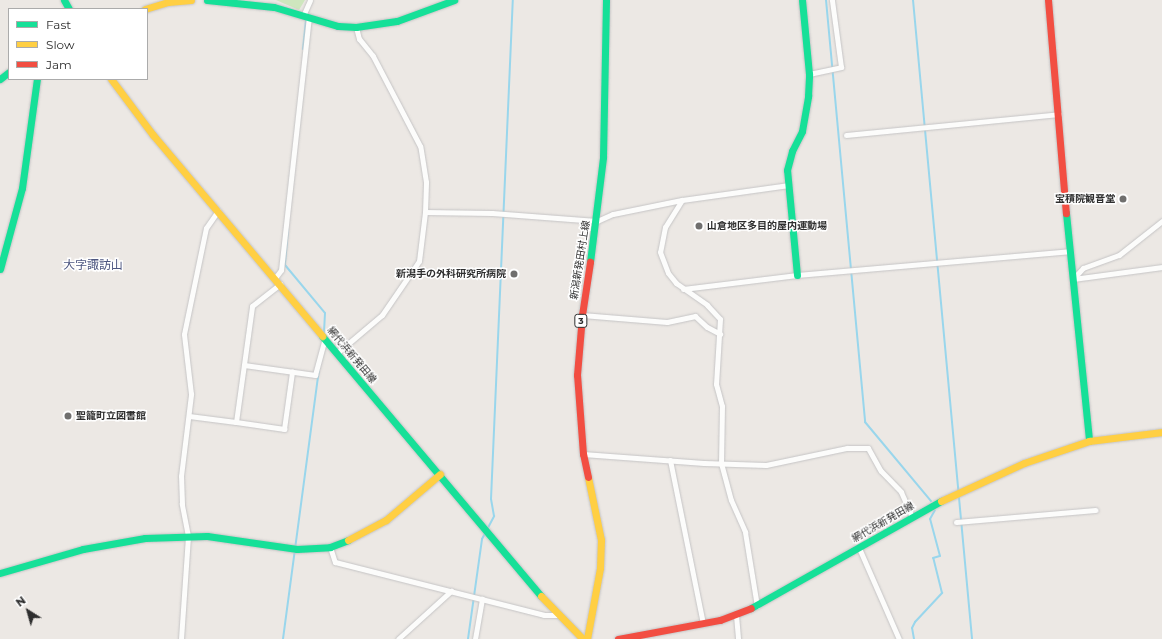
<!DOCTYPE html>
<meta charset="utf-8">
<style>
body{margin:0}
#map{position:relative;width:1162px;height:639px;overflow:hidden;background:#ece8e4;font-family:Montserrat,"Noto Sans JP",sans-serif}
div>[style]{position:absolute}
.green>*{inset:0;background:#cee6be}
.stream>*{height:2px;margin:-1px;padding:0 1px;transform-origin:1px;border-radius:1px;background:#99d6ec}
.roads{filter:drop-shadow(0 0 1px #c5c4c5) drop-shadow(0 0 1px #c5c4c5)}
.street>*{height:5px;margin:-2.5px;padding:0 2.5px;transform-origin:2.5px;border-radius:2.5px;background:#fcfcfb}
.fast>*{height:7px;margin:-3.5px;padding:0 3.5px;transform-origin:3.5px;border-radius:3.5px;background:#16e098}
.slow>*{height:7px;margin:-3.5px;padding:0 3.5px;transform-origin:3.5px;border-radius:3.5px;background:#ffcf43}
.jam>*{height:7px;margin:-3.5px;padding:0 3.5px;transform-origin:3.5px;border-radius:3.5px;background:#f24e42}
.dots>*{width:11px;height:11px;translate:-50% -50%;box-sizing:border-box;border:2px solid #fff;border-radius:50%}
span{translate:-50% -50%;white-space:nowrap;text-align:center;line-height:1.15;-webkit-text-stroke:3px #fff;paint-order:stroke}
.shield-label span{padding:1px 3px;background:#fff;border:1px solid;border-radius:3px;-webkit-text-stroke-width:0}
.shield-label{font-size:9px;color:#2e2e2e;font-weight:700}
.poi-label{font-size:10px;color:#2e2e2e;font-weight:700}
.right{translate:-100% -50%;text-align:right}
.left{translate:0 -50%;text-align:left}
.street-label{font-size:10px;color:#2e2e2e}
.quarter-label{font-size:12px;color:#4d5680}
.legend{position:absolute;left:8px;top:8px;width:140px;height:72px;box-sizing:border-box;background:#fff;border:1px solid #ababab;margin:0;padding:5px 7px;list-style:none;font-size:12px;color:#2e2e2e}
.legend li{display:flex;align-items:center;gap:8px;height:20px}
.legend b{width:20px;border:1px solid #ababab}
.north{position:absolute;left:8px;top:591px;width:40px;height:40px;-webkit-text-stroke:3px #fff;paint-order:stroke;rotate:323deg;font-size:11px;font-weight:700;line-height:16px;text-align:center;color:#2e2e2e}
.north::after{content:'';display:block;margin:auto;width:14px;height:18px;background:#2e2e2e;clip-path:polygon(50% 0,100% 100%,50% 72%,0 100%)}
</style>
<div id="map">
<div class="green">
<div style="clip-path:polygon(276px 0,305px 0,299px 10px)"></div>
</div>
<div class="stream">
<div style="left:826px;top:0;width:424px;rotate:84.7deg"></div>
<div style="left:865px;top:422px;width:103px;rotate:50.1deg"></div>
<div style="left:913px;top:0;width:642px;rotate:84.72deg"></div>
<div style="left:303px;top:49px;width:31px;rotate:-84deg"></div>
<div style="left:288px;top:229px;width:36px;rotate:95deg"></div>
<div style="left:285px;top:265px;width:62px;rotate:50.2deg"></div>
<div style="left:325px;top:313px;width:21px;rotate:93deg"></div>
<div style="left:283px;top:639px;width:273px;rotate:-82.4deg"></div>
<div style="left:468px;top:639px;width:101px;rotate:-82deg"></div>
<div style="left:482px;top:539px;width:26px;rotate:-62deg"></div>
<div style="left:494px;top:516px;width:17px;rotate:-100deg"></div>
<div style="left:491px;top:499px;width:499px;rotate:-87.5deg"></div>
<div style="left:914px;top:639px;width:11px;rotate:-100deg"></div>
<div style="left:912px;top:628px;width:7px;rotate:-63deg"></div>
<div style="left:915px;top:622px;width:40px;rotate:-47deg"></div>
<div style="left:942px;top:593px;width:36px;rotate:-104deg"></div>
<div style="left:933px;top:558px;width:7px;rotate:-16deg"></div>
<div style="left:940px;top:556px;width:38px;rotate:-105deg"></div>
<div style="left:930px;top:519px;width:10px;rotate:-61deg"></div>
</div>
<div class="roads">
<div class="street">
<div style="left:303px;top:16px;width:17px;rotate:-66deg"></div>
<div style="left:809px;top:74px;width:33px;rotate:-12deg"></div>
<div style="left:841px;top:67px;width:68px;rotate:-97.7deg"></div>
<div style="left:846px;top:135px;width:214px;rotate:-5.6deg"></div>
<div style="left:682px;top:200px;width:32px;rotate:122deg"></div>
<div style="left:665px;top:227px;width:25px;rotate:101deg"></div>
<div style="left:660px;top:252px;width:22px;rotate:69deg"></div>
<div style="left:668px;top:273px;width:13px;rotate:51deg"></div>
<div style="left:676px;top:283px;width:38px;rotate:35deg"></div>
<div style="left:707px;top:305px;width:19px;rotate:47deg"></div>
<div style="left:720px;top:319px;width:65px;rotate:93.5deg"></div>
<div style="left:716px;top:384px;width:23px;rotate:75deg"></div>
<div style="left:722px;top:406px;width:57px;rotate:91deg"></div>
<div style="left:721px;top:463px;width:38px;rotate:75deg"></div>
<div style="left:731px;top:500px;width:35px;rotate:66deg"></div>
<div style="left:745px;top:532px;width:75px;rotate:80.8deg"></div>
<div style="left:425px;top:212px;width:67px;rotate:0.9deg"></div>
<div style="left:492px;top:213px;width:105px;rotate:4.4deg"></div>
<div style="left:597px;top:221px;width:17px;rotate:-24deg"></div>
<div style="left:613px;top:214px;width:70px;rotate:-11.5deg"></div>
<div style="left:682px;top:200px;width:108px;rotate:-8deg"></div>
<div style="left:275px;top:278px;width:10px;rotate:-53deg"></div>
<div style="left:281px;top:270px;width:254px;rotate:-83.7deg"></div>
<div style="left:1073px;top:279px;width:15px;rotate:-48deg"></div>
<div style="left:1083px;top:268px;width:38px;rotate:-20deg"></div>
<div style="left:1119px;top:255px;width:55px;rotate:-38.3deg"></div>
<div style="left:1073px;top:279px;width:90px;rotate:-7.7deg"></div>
<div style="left:683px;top:289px;width:115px;rotate:-7deg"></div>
<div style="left:797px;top:275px;width:273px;rotate:-5deg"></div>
<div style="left:582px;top:315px;width:85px;rotate:4.7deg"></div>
<div style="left:667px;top:322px;width:29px;rotate:-12deg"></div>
<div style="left:695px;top:316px;width:16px;rotate:43deg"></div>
<div style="left:707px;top:327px;width:15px;rotate:28deg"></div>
<div style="left:337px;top:353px;width:59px;rotate:-40.2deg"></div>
<div style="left:382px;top:315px;width:65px;rotate:-55.6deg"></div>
<div style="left:419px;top:261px;width:49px;rotate:-83deg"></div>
<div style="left:425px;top:212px;width:30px;rotate:-88deg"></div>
<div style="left:426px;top:182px;width:36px;rotate:-99deg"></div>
<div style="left:420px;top:146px;width:102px;rotate:-117.6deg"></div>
<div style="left:373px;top:56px;width:22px;rotate:-129deg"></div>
<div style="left:359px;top:39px;width:12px;rotate:-104deg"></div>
<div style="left:244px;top:365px;width:72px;rotate:8deg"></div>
<div style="left:315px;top:375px;width:38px;rotate:-75deg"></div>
<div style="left:189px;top:416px;width:47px;rotate:7.3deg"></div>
<div style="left:236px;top:422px;width:117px;rotate:-82.1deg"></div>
<div style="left:252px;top:306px;width:36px;rotate:-38deg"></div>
<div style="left:236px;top:422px;width:49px;rotate:8.3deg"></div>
<div style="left:284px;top:429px;width:58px;rotate:-82deg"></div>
<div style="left:583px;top:454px;width:121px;rotate:4.3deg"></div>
<div style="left:704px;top:463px;width:62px;rotate:1.8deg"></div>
<div style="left:766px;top:465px;width:83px;rotate:-11.9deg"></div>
<div style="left:847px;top:448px;width:21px"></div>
<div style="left:868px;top:448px;width:26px;rotate:61deg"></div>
<div style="left:881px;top:471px;width:29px;rotate:46deg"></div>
<div style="left:901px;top:492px;width:27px;rotate:66deg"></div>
<div style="left:670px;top:460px;width:166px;rotate:78.6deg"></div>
<div style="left:956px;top:522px;width:140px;rotate:-4.9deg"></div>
<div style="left:330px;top:547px;width:16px;rotate:72deg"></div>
<div style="left:335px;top:562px;width:216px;rotate:14.2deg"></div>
<div style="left:544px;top:615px;width:13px"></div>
<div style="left:859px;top:548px;width:99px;rotate:66.3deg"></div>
<div style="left:736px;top:615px;width:24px;rotate:85deg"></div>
<div style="left:181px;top:639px;width:103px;rotate:-86.1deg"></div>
<div style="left:188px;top:536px;width:33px;rotate:-101deg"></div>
<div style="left:182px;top:504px;width:28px;rotate:-92deg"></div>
<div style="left:181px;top:476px;width:83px;rotate:-83deg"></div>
<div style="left:191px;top:394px;width:60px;rotate:-96.7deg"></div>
<div style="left:184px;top:334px;width:108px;rotate:-78.3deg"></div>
<div style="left:206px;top:228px;width:21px;rotate:-55deg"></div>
<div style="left:398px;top:639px;width:72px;rotate:-42.2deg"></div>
<div style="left:475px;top:639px;width:41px;rotate:-80.1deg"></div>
</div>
<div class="fast">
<div style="left:64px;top:0;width:10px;rotate:61deg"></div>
<div style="left:207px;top:0;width:67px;rotate:6deg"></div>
<div style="left:274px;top:7px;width:67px;rotate:16.5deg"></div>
<div style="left:338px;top:26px;width:18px;rotate:3deg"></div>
<div style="left:356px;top:27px;width:41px;rotate:-8.3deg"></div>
<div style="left:397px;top:21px;width:61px;rotate:-20.2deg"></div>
<div style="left:0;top:79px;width:11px;rotate:-38deg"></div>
<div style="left:1066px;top:213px;width:229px;rotate:84.2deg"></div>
<div style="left:590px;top:262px;width:106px;rotate:-82.9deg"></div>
<div style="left:603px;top:157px;width:157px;rotate:-88.9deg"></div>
<div style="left:0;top:269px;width:84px;rotate:-74.8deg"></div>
<div style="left:22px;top:188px;width:110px;rotate:-82.2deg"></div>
<div style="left:797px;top:275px;width:105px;rotate:-95.4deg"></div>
<div style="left:787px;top:170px;width:20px;rotate:-75deg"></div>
<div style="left:792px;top:151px;width:22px;rotate:-63deg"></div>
<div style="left:802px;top:131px;width:36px;rotate:-80deg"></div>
<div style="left:808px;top:96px;width:22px;rotate:-87deg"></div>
<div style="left:809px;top:74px;width:74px;rotate:-95.4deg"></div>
<div style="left:322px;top:336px;width:340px;rotate:49.9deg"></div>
<div style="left:0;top:573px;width:86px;rotate:-16.1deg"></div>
<div style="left:83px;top:549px;width:63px;rotate:-10.1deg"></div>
<div style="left:145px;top:538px;width:62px;rotate:-1.8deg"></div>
<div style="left:207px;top:536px;width:91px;rotate:8.2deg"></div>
<div style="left:297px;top:549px;width:33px;rotate:-3deg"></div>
<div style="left:330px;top:547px;width:19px;rotate:-21deg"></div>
<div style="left:751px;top:608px;width:218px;rotate:-29.4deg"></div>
</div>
<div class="slow">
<div style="left:145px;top:9px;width:24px;rotate:-17deg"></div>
<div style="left:168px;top:2px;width:23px;rotate:-5deg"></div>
<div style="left:111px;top:79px;width:70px;rotate:53.1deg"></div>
<div style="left:153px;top:135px;width:263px;rotate:49.9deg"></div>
<div style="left:941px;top:501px;width:91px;rotate:-24.6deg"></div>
<div style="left:1024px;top:463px;width:69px;rotate:-18.7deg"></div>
<div style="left:1089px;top:441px;width:74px;rotate:-7deg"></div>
<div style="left:348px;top:540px;width:43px;rotate:-27.8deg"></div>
<div style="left:386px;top:520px;width:71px;rotate:-40.4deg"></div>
<div style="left:541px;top:596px;width:60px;rotate:45.7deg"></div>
<div style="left:587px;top:639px;width:72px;rotate:-79.6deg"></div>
<div style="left:600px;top:568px;width:28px;rotate:-88deg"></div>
<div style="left:601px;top:540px;width:64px;rotate:-101.7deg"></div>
</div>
<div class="jam">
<div style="left:1048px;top:0;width:214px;rotate:85.2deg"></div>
<div style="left:588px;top:477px;width:24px;rotate:-102deg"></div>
<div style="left:583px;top:454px;width:79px;rotate:-94.3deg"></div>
<div style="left:577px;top:375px;width:60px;rotate:-85.2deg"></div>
<div style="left:582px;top:315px;width:54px;rotate:-81.4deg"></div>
<div style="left:618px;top:639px;width:104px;rotate:-10.6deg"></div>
<div style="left:720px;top:620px;width:33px;rotate:-21deg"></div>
</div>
</div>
<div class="dots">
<div style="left:1123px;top:199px;background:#706f6e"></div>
<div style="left:699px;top:226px;background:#706f6e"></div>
<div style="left:514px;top:274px;background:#706f6e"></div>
<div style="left:68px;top:416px;background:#706f6e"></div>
</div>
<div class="shield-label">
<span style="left:581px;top:321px">3</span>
</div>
<div class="poi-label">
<span class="right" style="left:1115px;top:199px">宝積院観音堂</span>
<span class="left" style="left:707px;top:226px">山倉地区多目的屋内運動場</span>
<span class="right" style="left:506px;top:274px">新潟手の外科研究所病院</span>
<span class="left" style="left:76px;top:416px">聖籠町立図書館</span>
</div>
<div class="street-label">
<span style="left:580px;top:260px;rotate:-81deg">新潟新発田村上線</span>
<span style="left:352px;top:355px;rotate:50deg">網代浜新発田線</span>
<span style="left:883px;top:522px;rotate:-30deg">網代浜新発田線</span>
</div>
<div class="quarter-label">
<span style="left:93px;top:265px">大字諏訪山</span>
</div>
<ul class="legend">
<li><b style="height:5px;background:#16e098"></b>Fast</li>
<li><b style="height:5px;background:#ffcf43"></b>Slow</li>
<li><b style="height:5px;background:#f24e42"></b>Jam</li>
</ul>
<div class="north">N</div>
</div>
